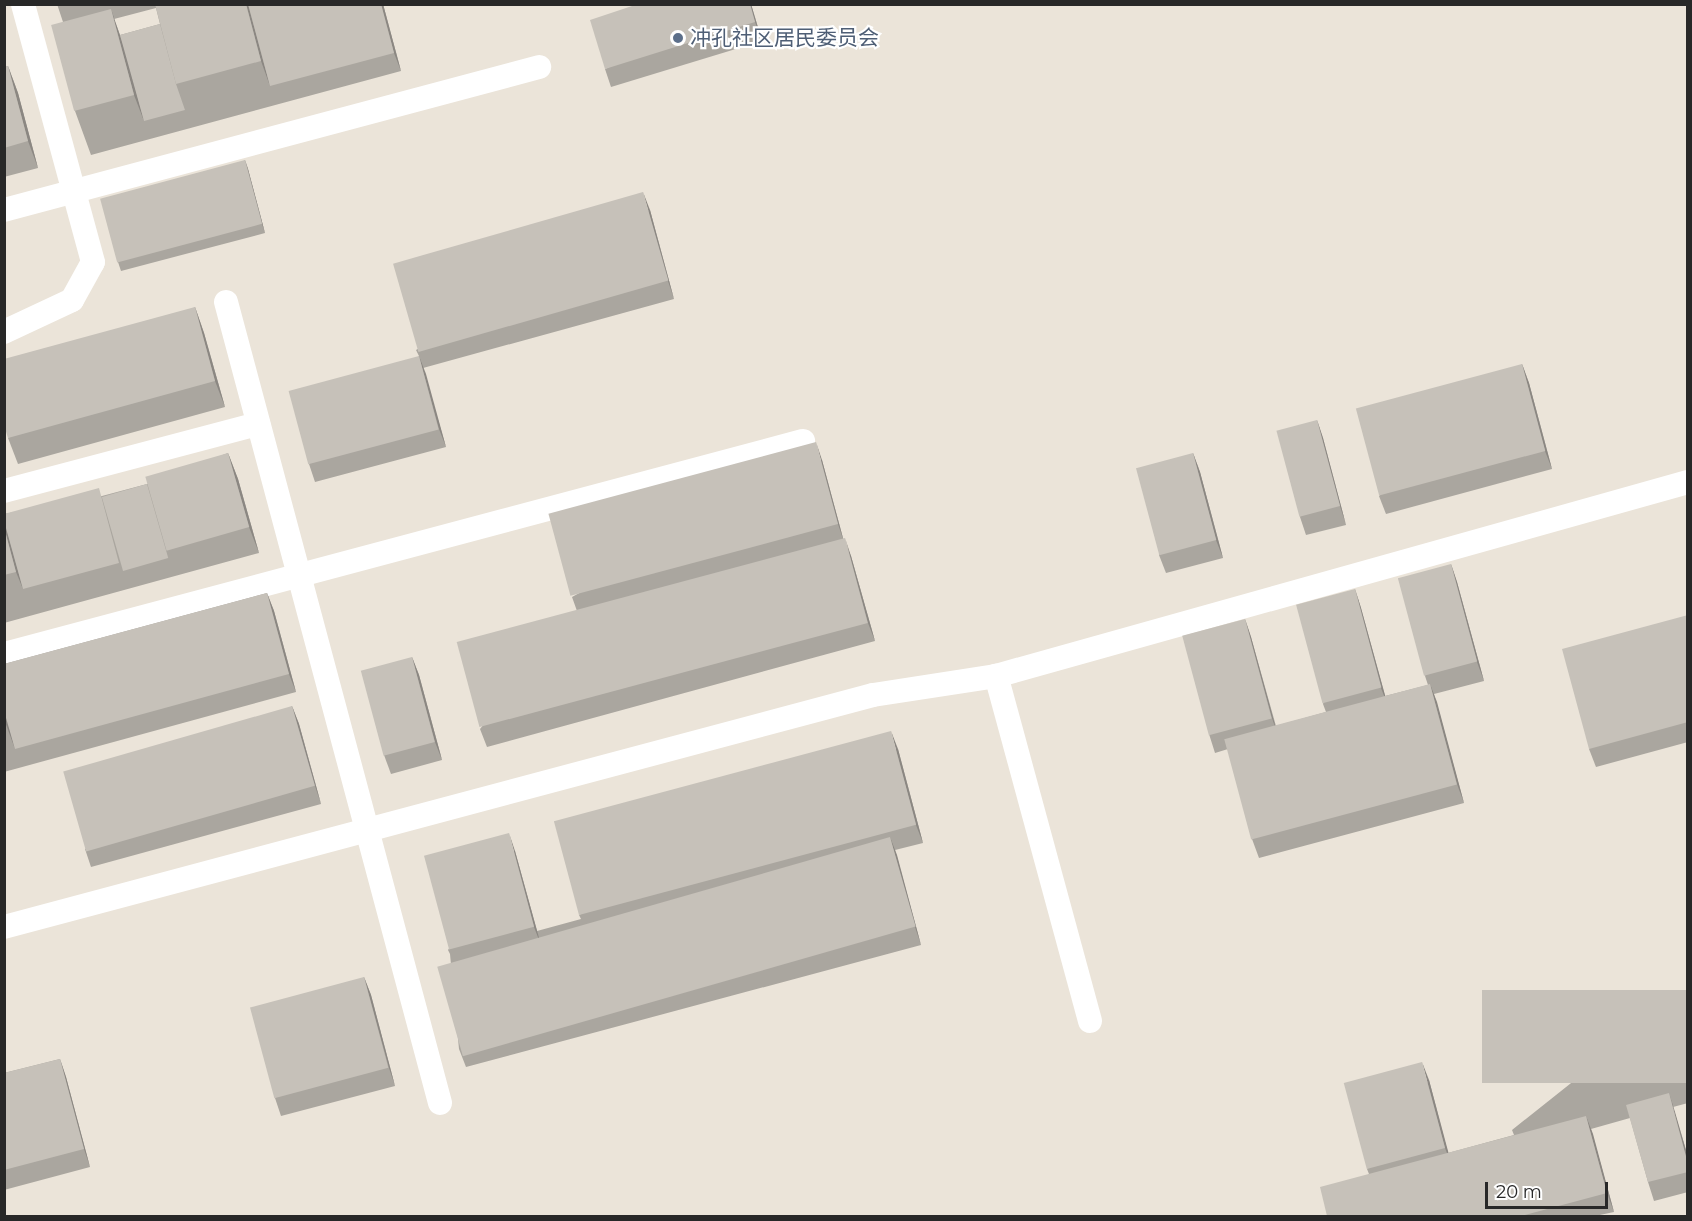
<!DOCTYPE html>
<meta charset="utf-8">
<style>
body{margin:0}
#map{position:relative;width:1692px;height:1221px;overflow:hidden;background:#ebe4d9;font-family:Montserrat,"Noto Sans SC",sans-serif}
div>[style]{position:absolute}
.service>*{height:24px;margin:-12px;padding:0 12px;transform-origin:12px;border-radius:12px;background:#fff}
.wall>*{inset:0;background:#aaa69f}
.shaded-wall>*{inset:0;background:#8b8782}
.building>*{inset:0;background:#c6c1b9;transform-origin:0 0}
.dots>*{width:16px;height:16px;translate:-50% -50%;box-sizing:border-box;border:3px solid #fff;border-radius:50%}
span{translate:-50% -50%;white-space:nowrap;text-align:center;line-height:1.15;-webkit-text-stroke:4.5px #fff;paint-order:stroke}
.service-label{font-size:21px;color:#4e5e75}
.left{translate:0 -50%;text-align:left}
.frame{position:absolute;inset:0;border:6px solid #282828;pointer-events:none}
.scale{position:absolute;left:1485px;top:1182px;width:123px;height:27px;box-sizing:border-box;border:3px solid #282828;border-top:0;padding-left:8px;font-size:18px;line-height:21px;white-space:nowrap;color:#282828;-webkit-text-stroke:4px #fff;paint-order:stroke}
</style>
<div id="map">
<div class="service">
<div style="left:4px;top:210px;width:554px;rotate:-14.96deg"></div>
<div style="left:226px;top:302px;width:829px;rotate:75.04deg"></div>
<div style="left:4px;top:332px;width:75px;rotate:-25.2deg"></div>
<div style="left:72px;top:300px;width:43px;rotate:-61.1deg"></div>
<div style="left:93px;top:262px;width:267px;rotate:-105.2deg"></div>
<div style="left:4px;top:491px;width:263px;rotate:-14.8deg"></div>
<div style="left:4px;top:654px;width:827px;rotate:-14.93deg"></div>
<div style="left:4px;top:927px;width:899px;rotate:-14.95deg"></div>
<div style="left:873px;top:695px;width:124px;rotate:-8.8deg"></div>
<div style="left:1090px;top:1021px;width:358px;rotate:-105.2deg"></div>
<div style="left:996px;top:676px;width:719px;rotate:-15.66deg"></div>
</div>
<div class="wall">
<div style="clip-path:polygon(evenodd,57px 4px,383px 4px,401px 71px,91px 155px,75px 111px,63px 22px,57px 4px,156px 8px,160px 24px,120px 35px,114px 19px,156px 8px)"></div>
<div style="clip-path:polygon(751px 4px,762px 41px,611px 87px,605px 69px)"></div>
<div style="clip-path:polygon(8px 66px,18px 93px,38px 168px,4px 177px,4px 67px)"></div>
<div style="clip-path:polygon(245px 160px,248px 169px,265px 233px,121px 271px,118px 262px)"></div>
<div style="clip-path:polygon(650px 210px,674px 299px,423px 368px,446px 447px,315px 482px,309px 464px,419px 356px,416px 350px)"></div>
<div style="clip-path:polygon(195px 307px,204px 333px,225px 407px,18px 464px,8px 438px)"></div>
<div style="clip-path:polygon(1522px 364px,1529px 383px,1552px 469px,1386px 514px,1379px 496px)"></div>
<div style="clip-path:polygon(1317px 420px,1323px 438px,1346px 525px,1306px 535px,1300px 517px)"></div>
<div style="clip-path:polygon(228px 453px,238px 479px,259px 553px,4px 623px,4px 514px,102px 496px,147px 484px)"></div>
<div style="clip-path:polygon(1193px 453px,1200px 472px,1223px 558px,1166px 573px,1159px 555px)"></div>
<div style="clip-path:polygon(822px 460px,843px 538px,851px 556px,875px 641px,487px 747px,480px 729px,577px 611px,572px 597px)"></div>
<div style="clip-path:polygon(1451px 564px,1457px 582px,1484px 681px,1434px 694px,1464px 803px,1259px 858px,1252px 839px,1228px 749px,1215px 753px,1209px 734px,1245px 619px,1251px 637px,1276px 726px,1326px 712px,1323px 704px,1355px 589px,1361px 608px,1385px 696px,1428px 685px,1425px 676px)"></div>
<div style="clip-path:polygon(267px 593px,274px 611px,296px 692px,4px 772px,4px 664px)"></div>
<div style="clip-path:polygon(1688px 615px,1688px 742px,1596px 767px,1589px 749px)"></div>
<div style="clip-path:polygon(412px 657px,419px 675px,442px 760px,391px 774px,384px 755px)"></div>
<div style="clip-path:polygon(292px 706px,299px 724px,321px 804px,91px 867px,85px 849px)"></div>
<div style="clip-path:polygon(898px 749px,923px 843px,895px 850px,921px 945px,466px 1067px,459px 1049px,450px 954px,448px 950px,515px 851px,537px 931px,581px 919px,579px 915px)"></div>
<div style="clip-path:polygon(364px 977px,371px 995px,395px 1086px,281px 1116px,275px 1098px)"></div>
<div style="clip-path:polygon(1688px 990px,1688px 1103px,1673px 1107px,1688px 1157px,1688px 1192px,1654px 1201px,1648px 1182px,1630px 1118px,1591px 1129px,1614px 1212px,1595px 1216px,1327px 1216px,1369px 1174px,1367px 1169px,1429px 1080px,1448px 1153px,1514px 1135px,1512px 1130px)"></div>
<div style="clip-path:polygon(60px 1059px,66px 1077px,90px 1167px,4px 1190px,4px 1073px)"></div>
</div>
<div class="shaded-wall">
<div style="clip-path:polygon(246px 4px,248px 4px,270px 86px,261px 61px)"></div>
<div style="clip-path:polygon(381px 4px,383px 4px,401px 71px,394px 53px)"></div>
<div style="clip-path:polygon(750px 4px,751px 4px,762px 41px,755px 22px)"></div>
<div style="clip-path:polygon(111px 9px,126px 53px,144px 121px,134px 95px)"></div>
<div style="clip-path:polygon(8px 66px,18px 93px,38px 168px,28px 141px)"></div>
<div style="clip-path:polygon(245px 160px,248px 169px,265px 233px,262px 224px)"></div>
<div style="clip-path:polygon(643px 192px,650px 210px,674px 299px,668px 281px)"></div>
<div style="clip-path:polygon(195px 307px,204px 333px,225px 407px,215px 381px)"></div>
<div style="clip-path:polygon(419px 356px,426px 374px,446px 447px,439px 429px)"></div>
<div style="clip-path:polygon(1522px 364px,1529px 383px,1552px 469px,1545px 451px)"></div>
<div style="clip-path:polygon(1317px 420px,1323px 438px,1346px 525px,1340px 506px)"></div>
<div style="clip-path:polygon(816px 442px,822px 460px,844px 542px,838px 524px)"></div>
<div style="clip-path:polygon(228px 453px,238px 479px,259px 553px,249px 527px)"></div>
<div style="clip-path:polygon(1193px 453px,1200px 472px,1223px 558px,1216px 540px)"></div>
<div style="clip-path:polygon(4px 519px,23px 589px,16px 572px,4px 527px)"></div>
<div style="clip-path:polygon(845px 538px,851px 556px,875px 641px,868px 623px)"></div>
<div style="clip-path:polygon(1451px 564px,1457px 582px,1484px 681px,1477px 662px)"></div>
<div style="clip-path:polygon(1355px 589px,1361px 608px,1388px 706px,1381px 688px)"></div>
<div style="clip-path:polygon(267px 593px,274px 611px,296px 692px,289px 674px)"></div>
<div style="clip-path:polygon(1245px 619px,1251px 637px,1278px 736px,1272px 718px)"></div>
<div style="clip-path:polygon(412px 657px,419px 675px,442px 760px,435px 742px)"></div>
<div style="clip-path:polygon(1430px 684px,1437px 702px,1464px 803px,1457px 784px)"></div>
<div style="clip-path:polygon(4px 705px,15px 749px,4px 719px)"></div>
<div style="clip-path:polygon(292px 706px,299px 724px,321px 804px,315px 786px)"></div>
<div style="clip-path:polygon(891px 731px,898px 749px,923px 843px,916px 825px)"></div>
<div style="clip-path:polygon(509px 833px,515px 851px,541px 945px,534px 927px)"></div>
<div style="clip-path:polygon(890px 837px,897px 855px,921px 945px,915px 927px)"></div>
<div style="clip-path:polygon(364px 977px,371px 995px,395px 1086px,389px 1068px)"></div>
<div style="clip-path:polygon(60px 1059px,66px 1077px,90px 1167px,84px 1149px)"></div>
<div style="clip-path:polygon(1422px 1062px,1429px 1080px,1452px 1166px,1445px 1148px)"></div>
<div style="clip-path:polygon(1669px 1093px,1675px 1112px,1688px 1157px,1688px 1164px)"></div>
<div style="clip-path:polygon(1586px 1116px,1593px 1134px,1614px 1212px,1607px 1193px)"></div>
</div>
<div class="building">
<div style="clip-path:polygon(155px 4px,246px 4px,261px 61px,176px 84px)"></div>
<div style="clip-path:polygon(248px 4px,381px 4px,394px 53px,270px 86px)"></div>
<div style="clip-path:polygon(638px 4px,750px 4px,755px 22px,605px 69px,590px 20px)"></div>
<div style="left:111px;top:9px;width:89px;height:62px;rotate:75deg"></div>
<div style="clip-path:polygon(160px 24px,176px 84px,185px 110px,144px 121px,120px 35px)"></div>
<div style="clip-path:polygon(8px 66px,28px 141px,4px 148px,4px 67px)"></div>
<div style="left:245px;top:160px;width:66px;height:150px;rotate:75deg"></div>
<div style="left:643px;top:192px;width:92px;height:260px;rotate:74deg"></div>
<div style="clip-path:polygon(195px 307px,215px 381px,8px 438px,4px 425px,4px 359px)"></div>
<div style="left:419px;top:356px;width:76px;height:135px;rotate:75deg"></div>
<div style="left:1522px;top:364px;width:90px;height:172px;rotate:75deg"></div>
<div style="left:1317px;top:420px;width:89px;height:42px;rotate:75deg"></div>
<div style="left:816px;top:442px;width:85px;height:277px;rotate:75deg"></div>
<div style="left:228px;top:453px;width:77px;height:86px;rotate:74deg"></div>
<div style="left:1193px;top:453px;width:90px;height:59px;rotate:75deg"></div>
<div style="left:147px;top:484px;width:77px;height:47px;rotate:74deg"></div>
<div style="clip-path:polygon(99px 488px,119px 563px,23px 589px,4px 521px,4px 514px)"></div>
<div style="clip-path:polygon(4px 527px,16px 572px,4px 575px)"></div>
<div style="left:845px;top:538px;width:88px;height:402px;rotate:75deg"></div>
<div style="left:1451px;top:564px;width:101px;height:55px;rotate:75deg"></div>
<div style="left:1355px;top:589px;width:102px;height:61px;rotate:75deg"></div>
<div style="clip-path:polygon(267px 593px,289px 674px,15px 749px,4px 711px,4px 664px)"></div>
<div style="clip-path:polygon(1688px 615px,1688px 722px,1589px 749px,1562px 649px)"></div>
<div style="left:1245px;top:619px;width:103px;height:65px;rotate:75deg"></div>
<div style="left:412px;top:657px;width:88px;height:53px;rotate:75deg"></div>
<div style="left:1430px;top:684px;width:104px;height:213px;rotate:75deg"></div>
<div style="left:292px;top:706px;width:83px;height:238px;rotate:74deg"></div>
<div style="left:891px;top:731px;width:97px;height:349px;rotate:75deg"></div>
<div style="left:509px;top:833px;width:97px;height:88px;rotate:75deg"></div>
<div style="left:890px;top:837px;width:93px;height:471px;rotate:74deg"></div>
<div style="left:364px;top:977px;width:94px;height:118px;rotate:75deg"></div>
<div style="left:1688px;top:990px;width:93px;height:206px;rotate:90deg"></div>
<div style="clip-path:polygon(60px 1059px,84px 1149px,4px 1170px,4px 1073px)"></div>
<div style="left:1422px;top:1062px;width:89px;height:81px;rotate:75deg"></div>
<div style="clip-path:polygon(1669px 1093px,1688px 1164px,1688px 1172px,1648px 1182px,1626px 1105px)"></div>
<div style="clip-path:polygon(1586px 1116px,1607px 1193px,1521px 1216px,1327px 1216px,1320px 1187px)"></div>
</div>
<div class="dots">
<div style="left:678px;top:38px;background:#5c6f8a"></div>
</div>
<div class="service-label">
<span class="left" style="left:690px;top:38px">冲孔社区居民委员会</span>
</div>
<div class="frame"></div>
<div class="scale">20 m</div>
</div>
